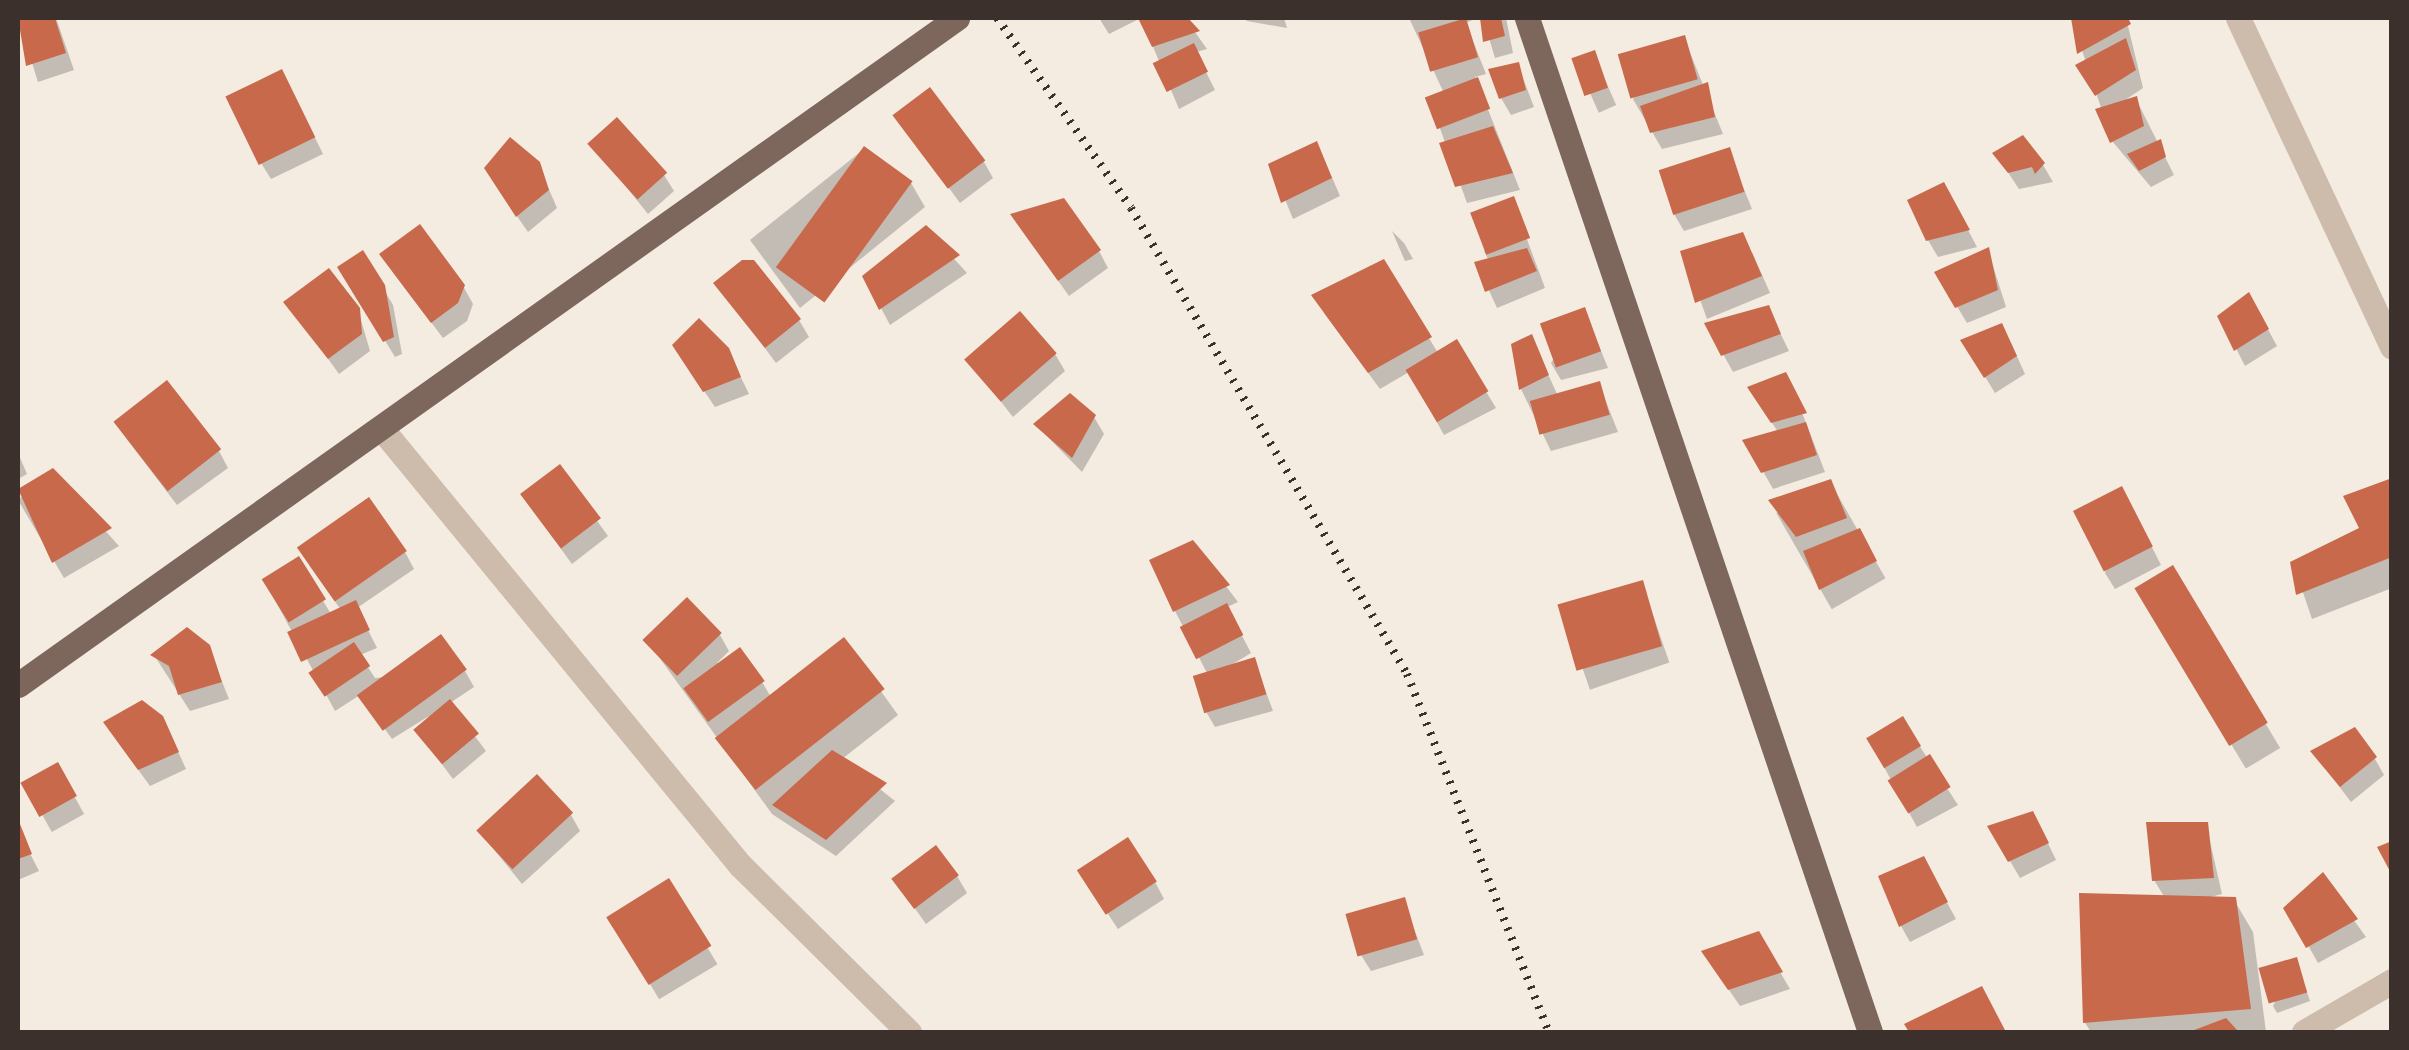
<!DOCTYPE html>
<style>
body{margin:0}
#map{position:relative;width:2409px;height:1050px;overflow:hidden;background:#f4ebe1;font-family:"PT Sans Narrow",sans-serif}
div>[style]{position:absolute}
.shadow>*{inset:0;background:#0003;transform-origin:0 0}
.building>*{inset:0;background:#c8694b;transform-origin:0 0}
.minor>*{height:25px;margin:-12.5px;padding:0 12.5px;transform-origin:12.5px;border-radius:12.5px;background:#cdbbac}
.major>*{height:25px;margin:-12.5px;padding:0 12.5px;transform-origin:12.5px;border-radius:12.5px;background:#7d675c}
.rail>*{height:8px;margin-top:-4px;transform-origin:0;background:repeating-linear-gradient(90deg,#3b302b 0 2.5px,transparent 0 10.5px)}
span{translate:-50% -50%;white-space:nowrap;text-align:center;line-height:1.15;-webkit-text-stroke:10px #fbf5ee;paint-order:stroke}
.frame{position:absolute;inset:0;border:20px solid #3b302b;pointer-events:none}
</style>
<div id="map">
<div class="shadow">
<div style="clip-path:polygon(18px 18px,56px 18px,74px 70px,38px 82px)"></div>
<div style="clip-path:polygon(1099px 18px,1185px 18px,1207px 49px,1196px 52px,1215px 90px,1179px 109px,1141px 18px,1109px 34px)"></div>
<div style="clip-path:polygon(1244px 18px,1284px 18px,1287px 28px,1247px 21px)"></div>
<div style="clip-path:polygon(1409px 18px,1477px 18px,1466px 23px,1486px 74px,1475px 77px,1520px 190px,1467px 203px,1438px 123px,1443px 91px)"></div>
<div style="clip-path:polygon(1483px 18px,1506px 18px,1513px 53px,1495px 58px)"></div>
<div style="clip-path:polygon(2126px 18px,2143px 88px,2122px 102px,2136px 99px,2174px 175px,2151px 187px,2112px 141px,2072px 20px)"></div>
<div style="clip-path:polygon(1684px 38px,1723px 134px,1662px 149px,1633px 99px)"></div>
<div style="left:1593px;top:53px;width:57px;height:19px;rotate:66deg"></div>
<div style="clip-path:polygon(1518px 65px,1534px 107px,1511px 115px,1501px 98px)"></div>
<div style="clip-path:polygon(291px 89px,323px 154px,271px 179px,261px 163px)"></div>
<div style="clip-path:polygon(896px 116px,984px 162px,993px 178px,960px 203px)"></div>
<div style="clip-path:polygon(591px 143px,664px 175px,674px 191px,648px 214px)"></div>
<div style="clip-path:polygon(864px 149px,911px 183px,925px 207px,800px 308px,750px 240px)"></div>
<div style="clip-path:polygon(1728px 150px,1752px 209px,1684px 231px,1674px 214px)"></div>
<div style="clip-path:polygon(1996px 154px,2043px 165px,2053px 182px,2019px 189px)"></div>
<div style="clip-path:polygon(1325px 161px,1340px 196px,1293px 219px,1271px 165px)"></div>
<div style="clip-path:polygon(538px 164px,557px 208px,528px 232px,496px 186px)"></div>
<div style="clip-path:polygon(1512px 199px,1545px 288px,1497px 308px,1477px 264px,1489px 261px,1484px 251px)"></div>
<div style="clip-path:polygon(1953px 202px,1977px 247px,1938px 257px,1928px 240px)"></div>
<div style="clip-path:polygon(926px 228px,967px 273px,890px 325px,881px 308px)"></div>
<div style="clip-path:polygon(1023px 231px,1099px 251px,1108px 268px,1069px 296px)"></div>
<div style="clip-path:polygon(1392px 231px,1404px 243px,1413px 259px,1405px 261px)"></div>
<div style="clip-path:polygon(1988px 250px,2006px 307px,1967px 323px,1937px 273px)"></div>
<div style="clip-path:polygon(1683px 252px,1752px 252px,1770px 293px,1707px 319px)"></div>
<div style="clip-path:polygon(362px 253px,393px 305px,402px 354px,395px 357px,340px 267px)"></div>
<div style="clip-path:polygon(1383px 262px,1438px 353px,1456px 342px,1496px 408px,1444px 435px,1409px 372px,1380px 389px,1324px 313px)"></div>
<div style="clip-path:polygon(392px 271px,463px 286px,473px 304px,467px 321px,443px 338px)"></div>
<div style="clip-path:polygon(717px 284px,799px 320px,809px 337px,776px 363px)"></div>
<div style="clip-path:polygon(2249px 295px,2277px 346px,2245px 366px,2220px 317px)"></div>
<div style="clip-path:polygon(287px 302px,358px 310px,370px 351px,339px 374px)"></div>
<div style="clip-path:polygon(1768px 308px,1789px 351px,1733px 372px,1707px 325px)"></div>
<div style="clip-path:polygon(1584px 309px,1608px 368px,1561px 380px,1551px 363px)"></div>
<div style="clip-path:polygon(1531px 337px,1558px 396px,1599px 384px,1618px 432px,1551px 451px,1521px 389px,1514px 345px)"></div>
<div style="clip-path:polygon(1964px 342px,2011px 343px,2025px 374px,1995px 393px)"></div>
<div style="clip-path:polygon(727px 349px,749px 394px,715px 407px,685px 363px)"></div>
<div style="clip-path:polygon(1055px 354px,1065px 371px,1013px 417px,968px 360px)"></div>
<div style="clip-path:polygon(1794px 392px,1825px 472px,1773px 489px,1746px 441px,1778px 432px,1760px 404px)"></div>
<div style="clip-path:polygon(1094px 417px,1104px 434px,1082px 472px,1036px 425px)"></div>
<div style="clip-path:polygon(126px 438px,219px 451px,228px 468px,177px 505px)"></div>
<div style="clip-path:polygon(18px 453px,27px 474px,18px 479px)"></div>
<div style="clip-path:polygon(559px 468px,608px 536px,572px 564px,533px 511px)"></div>
<div style="clip-path:polygon(52px 471px,119px 546px,64px 578px,18px 500px)"></div>
<div style="left:1830px;top:482px;width:111px;height:62px;rotate:60deg"></div>
<div style="clip-path:polygon(2392px 483px,2392px 588px,2312px 619px,2293px 563px,2362px 529px)"></div>
<div style="clip-path:polygon(2131px 506px,2161px 565px,2115px 589px,2105px 573px)"></div>
<div style="clip-path:polygon(1193px 543px,1238px 602px,1227px 607px,1251px 653px,1228px 667px,1254px 660px,1273px 711px,1215px 727px,1205px 710px,1207px 673px,1175px 611px)"></div>
<div style="clip-path:polygon(405px 552px,414px 569px,357px 608px,377px 648px,360px 655px,375px 678px,465px 671px,474px 687px,450px 703px,486px 751px,453px 779px,417px 731px,429px 716px,392px 739px,360px 695px,335px 711px,264px 580px,298px 559px,331px 614px,341px 610px,309px 565px)"></div>
<div style="left:2172px;top:568px;width:210px;height:40px;rotate:59deg"></div>
<div style="left:1642px;top:583px;width:84px;height:84px;rotate:71deg"></div>
<div style="clip-path:polygon(720px 635px,729px 651px,717px 663px,762px 682px,771px 697px,844px 640px,898px 715px,842px 759px,895px 801px,836px 856px,772px 814px,646px 639px)"></div>
<div style="clip-path:polygon(208px 647px,229px 699px,190px 711px,154px 655px)"></div>
<div style="clip-path:polygon(1902px 719px,1958px 805px,1917px 827px,1868px 738px)"></div>
<div style="clip-path:polygon(171px 736px,186px 769px,150px 786px,116px 739px)"></div>
<div style="clip-path:polygon(2313px 752px,2375px 759px,2384px 775px,2351px 802px)"></div>
<div style="left:57px;top:765px;width:56px;height:37px;rotate:61deg"></div>
<div style="clip-path:polygon(571px 815px,580px 831px,522px 884px,478px 830px)"></div>
<div style="clip-path:polygon(2206px 824px,2222px 894px,2203px 899px,2234px 900px,2253px 932px,2266px 1032px,2091px 1032px,2085px 1023px,2165px 898px,2154px 880px)"></div>
<div style="clip-path:polygon(1990px 827px,2042px 831px,2056px 860px,2020px 878px)"></div>
<div style="clip-path:polygon(18px 830px,39px 871px,18px 880px)"></div>
<div style="clip-path:polygon(1923px 859px,1956px 919px,1910px 942px,1901px 926px)"></div>
<div style="clip-path:polygon(957px 876px,967px 893px,926px 924px,894px 879px)"></div>
<div style="clip-path:polygon(2322px 876px,2366px 937px,2318px 963px,2287px 908px)"></div>
<div style="left:668px;top:882px;width:96px;height:68px;rotate:59deg"></div>
<div style="clip-path:polygon(1155px 882px,1164px 899px,1118px 929px,1090px 887px)"></div>
<div style="clip-path:polygon(1403px 900px,1424px 955px,1371px 971px,1361px 955px)"></div>
<div style="clip-path:polygon(1758px 934px,1790px 989px,1740px 1006px,1714px 968px)"></div>
<div style="clip-path:polygon(2296px 960px,2310px 1001px,2277px 1013px,2273px 1006px)"></div>
</div>
<div class="building">
<div style="clip-path:polygon(18px 18px,55px 18px,66px 53px,26px 66px)"></div>
<div style="clip-path:polygon(1138px 18px,1188px 18px,1200px 31px,1152px 47px)"></div>
<div style="left:1466px;top:18px;width:41px;height:50px;rotate:73deg"></div>
<div style="clip-path:polygon(1480px 18px,1501px 18px,1505px 36px,1483px 42px)"></div>
<div style="clip-path:polygon(2071px 18px,2128px 18px,2131px 24px,2077px 54px)"></div>
<div style="left:1685px;top:35px;width:46px;height:70px;rotate:74deg"></div>
<div style="clip-path:polygon(2126px 38px,2136px 70px,2095px 96px,2075px 65px)"></div>
<div style="left:1194px;top:43px;width:32px;height:46px;rotate:64deg"></div>
<div style="left:1595px;top:50px;width:40px;height:25px;rotate:71deg"></div>
<div style="clip-path:polygon(1519px 62px,1526px 90px,1499px 99px,1488px 69px)"></div>
<div style="left:282px;top:69px;width:76px;height:63px;rotate:64deg"></div>
<div style="left:1478px;top:77px;width:34px;height:57px;rotate:69deg"></div>
<div style="clip-path:polygon(1708px 82px,1715px 117px,1650px 133px,1640px 106px)"></div>
<div style="left:930px;top:87px;width:92px;height:47px;rotate:53deg"></div>
<div style="clip-path:polygon(2137px 96px,2144px 126px,2110px 143px,2095px 109px)"></div>
<div style="left:617px;top:117px;width:75px;height:40px;rotate:48deg"></div>
<div style="clip-path:polygon(1493px 126px,1513px 173px,1455px 187px,1439px 143px)"></div>
<div style="clip-path:polygon(2023px 135px,2045px 163px,2035px 174px,2032px 167px,2008px 173px,1992px 153px)"></div>
<div style="clip-path:polygon(510px 137px,540px 162px,549px 190px,516px 217px,484px 168px)"></div>
<div style="clip-path:polygon(2161px 139px,2166px 157px,2139px 171px,2127px 154px)"></div>
<div style="clip-path:polygon(1317px 141px,1332px 178px,1281px 203px,1268px 164px)"></div>
<div style="left:864px;top:146px;width:60px;height:150px;rotate:36deg"></div>
<div style="left:1730px;top:147px;width:47px;height:75px;rotate:72deg"></div>
<div style="clip-path:polygon(1944px 182px,1970px 230px,1926px 241px,1907px 200px)"></div>
<div style="left:1514px;top:196px;width:45px;height:47px;rotate:69deg"></div>
<div style="clip-path:polygon(1064px 198px,1101px 250px,1058px 281px,1010px 214px)"></div>
<div style="clip-path:polygon(420px 224px,465px 285px,458px 303px,431px 323px,379px 254px)"></div>
<div style="clip-path:polygon(926px 225px,960px 255px,879px 310px,862px 276px)"></div>
<div style="clip-path:polygon(1743px 232px,1762px 276px,1695px 303px,1680px 251px)"></div>
<div style="clip-path:polygon(1989px 247px,1998px 290px,1955px 308px,1934px 272px)"></div>
<div style="clip-path:polygon(1527px 248px,1537px 271px,1485px 292px,1474px 262px)"></div>
<div style="clip-path:polygon(363px 250px,385px 285px,394px 337px,383px 342px,337px 267px)"></div>
<div style="clip-path:polygon(1384px 259px,1432px 337px,1368px 373px,1311px 295px)"></div>
<div style="clip-path:polygon(742px 260px,754px 260px,801px 319px,765px 348px,713px 283px)"></div>
<div style="clip-path:polygon(329px 268px,360px 308px,362px 334px,328px 359px,283px 302px)"></div>
<div style="clip-path:polygon(2249px 292px,2269px 329px,2234px 351px,2217px 316px)"></div>
<div style="clip-path:polygon(1769px 305px,1781px 334px,1721px 356px,1704px 323px)"></div>
<div style="left:1585px;top:307px;width:47px;height:48px;rotate:70deg"></div>
<div style="left:1020px;top:311px;width:56px;height:74px;rotate:49deg"></div>
<div style="clip-path:polygon(699px 318px,729px 348px,741px 377px,703px 392px,672px 345px)"></div>
<div style="clip-path:polygon(2002px 323px,2017px 356px,1984px 378px,1960px 340px)"></div>
<div style="clip-path:polygon(1532px 334px,1549px 375px,1519px 390px,1511px 344px)"></div>
<div style="left:1457px;top:339px;width:61px;height:60px;rotate:59deg"></div>
<div style="clip-path:polygon(1786px 372px,1807px 413px,1771px 423px,1747px 387px)"></div>
<div style="left:167px;top:380px;width:88px;height:68px;rotate:52deg"></div>
<div style="left:1600px;top:381px;width:35px;height:73px;rotate:74deg"></div>
<div style="clip-path:polygon(1070px 393px,1096px 415px,1072px 458px,1033px 424px)"></div>
<div style="clip-path:polygon(1806px 422px,1817px 455px,1761px 473px,1742px 440px)"></div>
<div style="left:560px;top:464px;width:68px;height:50px;rotate:53deg"></div>
<div style="clip-path:polygon(53px 468px,112px 528px,52px 563px,18px 489px)"></div>
<div style="clip-path:polygon(2392px 478px,2392px 557px,2296px 595px,2290px 562px,2359px 528px,2343px 496px)"></div>
<div style="clip-path:polygon(1831px 479px,1847px 518px,1796px 537px,1768px 500px)"></div>
<div style="left:2122px;top:486px;width:68px;height:55px;rotate:63deg"></div>
<div style="left:369px;top:497px;width:66px;height:88px;rotate:55deg"></div>
<div style="clip-path:polygon(1860px 528px,1877px 561px,1819px 590px,1803px 551px)"></div>
<div style="clip-path:polygon(1193px 540px,1230px 585px,1173px 612px,1149px 560px)"></div>
<div style="left:299px;top:556px;width:51px;height:44px;rotate:58deg"></div>
<div style="left:2173px;top:565px;width:184px;height:45px;rotate:59deg"></div>
<div style="left:1643px;top:580px;width:69px;height:89px;rotate:74deg"></div>
<div style="left:687px;top:597px;width:50px;height:62px;rotate:46deg"></div>
<div style="left:356px;top:600px;width:33px;height:76px;rotate:65deg"></div>
<div style="left:1227px;top:603px;width:36px;height:53px;rotate:63deg"></div>
<div style="clip-path:polygon(187px 627px,210px 645px,222px 682px,178px 695px,169px 666px,150px 655px)"></div>
<div style="left:441px;top:634px;width:44px;height:104px;rotate:54deg"></div>
<div style="left:844px;top:637px;width:66px;height:164px;rotate:52deg"></div>
<div style="left:354px;top:642px;width:29px;height:55px;rotate:56deg"></div>
<div style="left:740px;top:647px;width:42px;height:70px;rotate:54deg"></div>
<div style="left:1255px;top:657px;width:39px;height:65px;rotate:73deg"></div>
<div style="left:450px;top:699px;width:45px;height:48px;rotate:50deg"></div>
<div style="clip-path:polygon(142px 700px,163px 716px,179px 752px,138px 770px,103px 722px)"></div>
<div style="left:1903px;top:716px;width:35px;height:43px;rotate:59deg"></div>
<div style="clip-path:polygon(2355px 727px,2377px 757px,2340px 787px,2310px 751px)"></div>
<div style="clip-path:polygon(832px 750px,887px 783px,826px 840px,772px 805px)"></div>
<div style="left:1930px;top:754px;width:39px;height:50px;rotate:58deg"></div>
<div style="left:58px;top:762px;width:39px;height:43px;rotate:61deg"></div>
<div style="left:537px;top:774px;width:53px;height:83px;rotate:47deg"></div>
<div style="clip-path:polygon(2033px 811px,2049px 843px,2008px 862px,1987px 826px)"></div>
<div style="clip-path:polygon(18px 819px,32px 854px,18px 859px)"></div>
<div style="clip-path:polygon(2146px 822px,2208px 822px,2214px 878px,2152px 881px)"></div>
<div style="left:1128px;top:837px;width:53px;height:61px;rotate:57deg"></div>
<div style="clip-path:polygon(2392px 841px,2392px 875px,2377px 847px)"></div>
<div style="left:936px;top:845px;width:38px;height:56px;rotate:53deg"></div>
<div style="clip-path:polygon(1924px 856px,1948px 902px,1899px 927px,1878px 876px)"></div>
<div style="clip-path:polygon(2323px 872px,2358px 919px,2306px 948px,2283px 908px)"></div>
<div style="left:669px;top:878px;width:80px;height:74px;rotate:58deg"></div>
<div style="clip-path:polygon(2079px 893px,2236px 897px,2251px 1009px,2083px 1023px)"></div>
<div style="left:1405px;top:897px;width:44px;height:62px;rotate:74deg"></div>
<div style="clip-path:polygon(1759px 931px,1783px 972px,1728px 990px,1701px 951px)"></div>
<div style="left:2297px;top:957px;width:37px;height:40px;rotate:74deg"></div>
<div style="clip-path:polygon(1982px 986px,2006px 1032px,1909px 1032px,1904px 1024px)"></div>
<div style="clip-path:polygon(2226px 1018px,2238px 1031px,2189px 1032px)"></div>
</div>
<div class="minor">
<div style="left:2238px;top:18px;width:363px;rotate:64.9deg"></div>
<div style="left:381px;top:428px;width:566px;rotate:50.6deg"></div>
<div style="left:740px;top:865px;width:238px;rotate:44.7deg"></div>
<div style="left:2304px;top:1032px;width:102px;rotate:-30.1deg"></div>
</div>
<div class="major">
<div style="left:1527px;top:18px;width:1070px;rotate:71.31deg"></div>
<div style="left:18px;top:685px;width:1152px;rotate:-35.39deg"></div>
</div>
<div class="rail">
<div style="left:997px;top:18px;width:232px;rotate:54.8deg"></div>
<div style="left:1131px;top:208px;width:542px;rotate:59.36deg"></div>
<div style="left:1407px;top:674px;width:385px;rotate:68.4deg"></div>
</div>
<div class="frame"></div>
</div>
